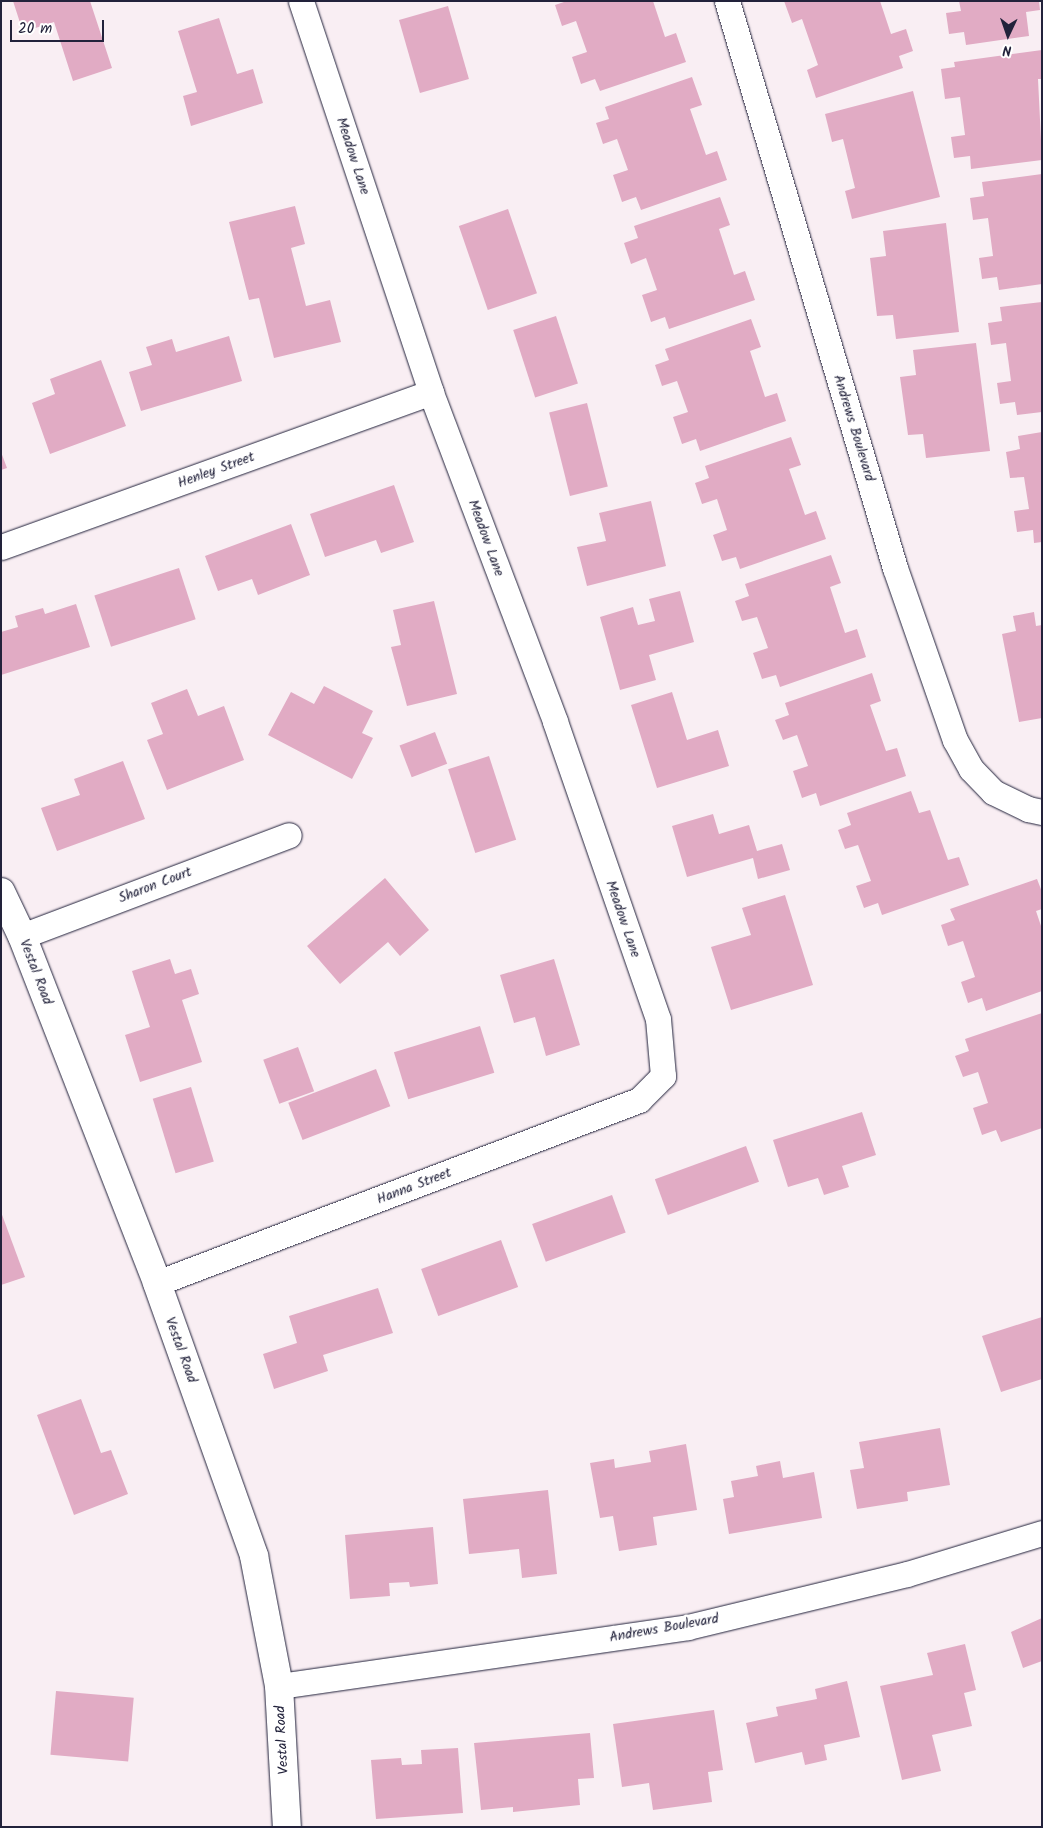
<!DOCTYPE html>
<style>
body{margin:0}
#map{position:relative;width:1043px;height:1828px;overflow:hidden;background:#f9eef3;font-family:Kalam,sans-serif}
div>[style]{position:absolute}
.building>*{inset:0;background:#e1abc4;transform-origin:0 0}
.roads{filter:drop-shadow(0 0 1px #22223b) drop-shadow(0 0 1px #22223b)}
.minor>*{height:25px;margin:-12.5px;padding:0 12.5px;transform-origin:12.5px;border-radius:12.5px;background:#fff}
.tertiary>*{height:28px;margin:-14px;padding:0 14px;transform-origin:14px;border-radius:14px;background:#fff}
span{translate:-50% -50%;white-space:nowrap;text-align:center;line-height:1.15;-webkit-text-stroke:5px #fff;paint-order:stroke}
.street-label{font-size:14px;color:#22223b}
.frame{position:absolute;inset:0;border:2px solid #22223b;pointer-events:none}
.north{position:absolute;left:983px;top:10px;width:50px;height:50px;-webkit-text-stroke:4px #fff;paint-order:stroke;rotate:183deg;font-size:14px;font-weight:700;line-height:20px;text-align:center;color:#22223b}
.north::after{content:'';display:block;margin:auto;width:18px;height:22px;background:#22223b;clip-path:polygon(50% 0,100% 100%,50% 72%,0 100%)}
.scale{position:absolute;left:10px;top:20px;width:94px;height:22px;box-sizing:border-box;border:2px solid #22223b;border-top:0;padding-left:6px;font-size:15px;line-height:18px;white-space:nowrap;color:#22223b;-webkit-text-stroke:4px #fff;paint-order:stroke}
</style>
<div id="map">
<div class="building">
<div style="clip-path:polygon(13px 1px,90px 1px,112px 68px,73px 81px,54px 22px,23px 32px)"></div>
<div style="clip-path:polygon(567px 1px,653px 1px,665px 37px,676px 33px,686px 62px,600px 91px,595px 79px,581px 84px,572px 57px,587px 52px,576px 21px,562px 26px,555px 5px)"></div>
<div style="clip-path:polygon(784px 1px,880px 1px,891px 34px,906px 29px,913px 51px,899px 56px,903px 68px,816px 98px,807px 70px,818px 65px,802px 19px,792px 23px)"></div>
<div style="clip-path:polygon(959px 1px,1039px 1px,1040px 10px,1026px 12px,1029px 36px,966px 45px,964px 32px,949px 34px,946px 13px,961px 11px)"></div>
<div style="left:448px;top:6px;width:76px;height:51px;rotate:74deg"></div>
<div style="clip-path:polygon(219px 18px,237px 74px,253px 69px,263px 103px,191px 126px,183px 96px,197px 92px,178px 31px)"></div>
<div style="clip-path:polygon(1042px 50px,1042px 79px,1038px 79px,1042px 160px,971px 169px,970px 156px,954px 158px,951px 137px,965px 135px,960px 97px,945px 99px,941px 69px,955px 67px,954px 62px)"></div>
<div style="clip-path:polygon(692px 77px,702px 105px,690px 109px,706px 155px,717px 151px,727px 180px,641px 210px,636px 197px,622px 202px,613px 175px,628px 170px,617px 139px,603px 144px,596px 123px,609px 119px,605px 107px)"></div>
<div style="clip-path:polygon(913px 91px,940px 197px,852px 219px,845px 191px,855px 188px,843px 139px,832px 142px,825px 114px)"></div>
<div style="clip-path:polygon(1042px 174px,1042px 284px,999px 290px,997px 277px,982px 279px,979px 258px,993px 256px,988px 218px,973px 220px,970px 198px,984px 196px,982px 182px)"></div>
<div style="clip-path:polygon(720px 197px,730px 225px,719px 229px,734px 275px,745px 271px,755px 300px,669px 329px,665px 317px,651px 322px,642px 295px,657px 290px,646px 258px,631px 264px,624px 243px,638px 238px,634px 226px)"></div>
<div style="clip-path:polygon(295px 206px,305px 244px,291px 248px,306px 306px,330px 300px,341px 342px,274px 358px,259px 298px,249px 300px,229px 222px)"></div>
<div style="left:508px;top:209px;width:89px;height:52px;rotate:71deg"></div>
<div style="clip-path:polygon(946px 223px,959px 332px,896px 339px,893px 315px,877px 316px,870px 258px,886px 256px,883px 231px)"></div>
<div style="clip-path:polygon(1042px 302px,1042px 412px,1017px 415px,1015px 402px,1000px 404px,997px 383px,1011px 381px,1006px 343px,991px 345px,988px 323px,1002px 321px,1000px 307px)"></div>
<div style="left:556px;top:316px;width:71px;height:45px;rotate:72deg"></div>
<div style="clip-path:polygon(751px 319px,761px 347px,750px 351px,765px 397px,777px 393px,786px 421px,700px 451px,696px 439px,682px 444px,673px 417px,688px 412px,677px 381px,662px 386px,655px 365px,669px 360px,665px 349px)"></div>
<div style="clip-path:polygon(229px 336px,242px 381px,141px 411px,129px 372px,152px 365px,146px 347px,172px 339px,176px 352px)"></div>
<div style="clip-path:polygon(976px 343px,990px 451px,926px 458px,923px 434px,908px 435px,900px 377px,916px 375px,913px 350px)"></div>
<div style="clip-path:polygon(101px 360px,126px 426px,50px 454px,32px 403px,55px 394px,50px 379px)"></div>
<div style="left:587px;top:403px;width:86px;height:39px;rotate:76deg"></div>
<div style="clip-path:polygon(1042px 432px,1042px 542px,1034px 543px,1033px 530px,1017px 532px,1014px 511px,1029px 509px,1024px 477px,1010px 478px,1006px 452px,1020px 449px,1018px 436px)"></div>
<div style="clip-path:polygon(791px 437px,801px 465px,789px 469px,805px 515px,816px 511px,826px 539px,740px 569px,736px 557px,722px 561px,713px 535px,727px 530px,717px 499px,702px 504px,695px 483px,709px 478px,705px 466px)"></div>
<div style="clip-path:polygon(1px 452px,7px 468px,1px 470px)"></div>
<div style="clip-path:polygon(394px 485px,414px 542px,381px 553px,376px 540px,325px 557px,310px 514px)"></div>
<div style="clip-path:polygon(651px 501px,666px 566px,587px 586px,577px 547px,606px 541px,599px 513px)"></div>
<div style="clip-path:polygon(291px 524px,310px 575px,258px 595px,252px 579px,218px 591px,205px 556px)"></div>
<div style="clip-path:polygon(831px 555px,841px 583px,830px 587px,845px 633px,857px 629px,866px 657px,780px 687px,776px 675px,762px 679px,753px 653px,768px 648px,757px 617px,742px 621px,735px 601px,749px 596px,745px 584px)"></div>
<div style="left:179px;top:568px;width:54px;height:89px;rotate:72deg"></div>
<div style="clip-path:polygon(680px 591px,694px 642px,649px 655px,656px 680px,620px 690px,600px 617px,633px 607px,638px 625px,655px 621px,649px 599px)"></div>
<div style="clip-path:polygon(434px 601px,457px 694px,407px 706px,391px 647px,401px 645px,393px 610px)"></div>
<div style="clip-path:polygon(76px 604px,90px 647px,1px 675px,1px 632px,18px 627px,15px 616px,43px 608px,45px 614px)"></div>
<div style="clip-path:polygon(1034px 612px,1036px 626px,1042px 625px,1042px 718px,1019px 722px,1002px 634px,1016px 631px,1013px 616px)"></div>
<div style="clip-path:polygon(872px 673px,881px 701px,870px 705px,886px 751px,897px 748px,906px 776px,820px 806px,816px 793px,802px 798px,793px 771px,808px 766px,797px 735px,783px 740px,775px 720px,789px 715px,785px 703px)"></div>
<div style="clip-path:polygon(324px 686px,373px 711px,362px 733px,373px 738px,352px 779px,268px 735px,291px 692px,314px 704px)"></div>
<div style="clip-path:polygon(187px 689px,198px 716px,224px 706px,244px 760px,167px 790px,147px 740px,163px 734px,151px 703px)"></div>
<div style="clip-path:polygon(672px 692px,687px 740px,718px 730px,729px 766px,657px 788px,631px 705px)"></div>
<div style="left:435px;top:732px;width:34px;height:38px;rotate:69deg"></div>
<div style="left:489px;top:756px;width:88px;height:43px;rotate:72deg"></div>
<div style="clip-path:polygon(123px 761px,145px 819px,57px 851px,41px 808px,80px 795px,74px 779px)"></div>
<div style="clip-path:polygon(911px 791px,919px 813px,930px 810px,948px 860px,959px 857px,969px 885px,882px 915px,878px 903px,864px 908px,856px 886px,871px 881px,858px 845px,845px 849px,838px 830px,851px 825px,847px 813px)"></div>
<div style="clip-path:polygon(713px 814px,719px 834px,749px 825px,757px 851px,782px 844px,790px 870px,758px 879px,753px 858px,687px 877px,672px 826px)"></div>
<div style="clip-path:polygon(385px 878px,429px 930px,400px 956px,388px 942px,340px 984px,307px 946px)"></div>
<div style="clip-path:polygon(1037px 879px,1042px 892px,1042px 909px,1036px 911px,1042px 929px,1042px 991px,986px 1011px,982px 998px,968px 1003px,961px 982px,975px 977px,963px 941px,948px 946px,941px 925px,955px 920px,950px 909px)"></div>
<div style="clip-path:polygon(785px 895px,813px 985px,731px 1010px,711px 947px,751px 935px,742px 908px)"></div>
<div style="clip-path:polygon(170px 959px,175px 974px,191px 969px,199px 994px,182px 1000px,202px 1062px,140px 1082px,125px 1035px,150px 1027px,132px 971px)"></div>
<div style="clip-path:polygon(554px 959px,580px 1045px,546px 1056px,535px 1017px,514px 1023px,500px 975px)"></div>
<div style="clip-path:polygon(1042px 1013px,1042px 1128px,1001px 1142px,996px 1130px,982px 1135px,973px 1108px,988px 1103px,978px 1072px,963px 1077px,955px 1056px,969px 1051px,965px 1039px)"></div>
<div style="left:480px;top:1026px;width:49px;height:90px;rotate:73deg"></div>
<div style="left:298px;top:1047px;width:47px;height:37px;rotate:70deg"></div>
<div style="left:376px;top:1069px;width:40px;height:94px;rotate:69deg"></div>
<div style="left:191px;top:1087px;width:78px;height:40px;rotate:73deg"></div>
<div style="clip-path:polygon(862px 1112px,876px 1155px,842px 1166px,849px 1187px,824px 1195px,818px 1178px,788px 1187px,773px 1140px)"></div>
<div style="left:746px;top:1146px;width:38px;height:97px;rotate:70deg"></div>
<div style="left:612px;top:1195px;width:40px;height:85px;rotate:70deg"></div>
<div style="clip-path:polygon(1px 1212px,25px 1277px,1px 1285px)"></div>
<div style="left:501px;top:1240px;width:50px;height:85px;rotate:70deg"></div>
<div style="clip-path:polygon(378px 1288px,393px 1333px,323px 1355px,328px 1371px,274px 1389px,263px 1354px,297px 1343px,289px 1316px)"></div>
<div style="clip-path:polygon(1042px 1317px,1042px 1379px,1001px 1392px,982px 1336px)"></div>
<div style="clip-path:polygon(81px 1399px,101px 1453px,111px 1450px,128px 1494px,74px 1515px,37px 1415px)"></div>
<div style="clip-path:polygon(940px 1428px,950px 1485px,907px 1492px,908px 1501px,857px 1509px,850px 1470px,864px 1468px,859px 1442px)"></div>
<div style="clip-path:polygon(686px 1444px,697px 1510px,653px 1517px,657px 1545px,619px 1551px,613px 1516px,600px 1518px,590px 1463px,614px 1459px,615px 1468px,651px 1462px,649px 1451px)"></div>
<div style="clip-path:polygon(780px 1461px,783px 1478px,814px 1472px,822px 1518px,729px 1534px,723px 1499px,734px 1497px,731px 1481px,758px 1476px,756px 1466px)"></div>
<div style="clip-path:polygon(548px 1490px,557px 1574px,522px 1578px,519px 1549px,469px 1554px,463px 1499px)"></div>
<div style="clip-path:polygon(433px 1527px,438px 1584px,410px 1587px,409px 1582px,389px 1583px,390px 1596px,350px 1599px,345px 1535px)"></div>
<div style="clip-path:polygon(1042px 1618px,1042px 1661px,1023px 1668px,1011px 1632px)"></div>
<div style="clip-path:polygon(965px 1644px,976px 1690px,964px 1693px,972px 1726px,932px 1735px,941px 1771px,902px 1780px,880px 1686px,933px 1675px,927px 1653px)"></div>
<div style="clip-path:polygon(847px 1681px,860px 1737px,824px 1745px,827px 1760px,805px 1765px,802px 1752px,755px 1763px,746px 1723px,778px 1716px,776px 1707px,817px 1699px,815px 1689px)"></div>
<div style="left:56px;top:1691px;width:78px;height:64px;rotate:5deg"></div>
<div style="clip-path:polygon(714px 1710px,723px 1770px,708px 1772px,712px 1802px,653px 1810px,649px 1783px,622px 1787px,613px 1724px)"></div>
<div style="clip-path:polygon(590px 1733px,594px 1778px,578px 1779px,580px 1805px,513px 1812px,513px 1807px,481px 1810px,474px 1743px)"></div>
<div style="clip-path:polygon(458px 1748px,463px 1813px,376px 1819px,371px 1760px,401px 1758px,402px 1765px,422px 1764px,421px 1750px)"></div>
</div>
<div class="roads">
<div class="minor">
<div style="left:727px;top:1px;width:591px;rotate:73.5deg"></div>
<div style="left:895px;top:568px;width:182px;rotate:70.8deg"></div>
<div style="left:955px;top:740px;width:33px;rotate:61deg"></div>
<div style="left:971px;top:769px;width:32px;rotate:46deg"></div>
<div style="left:993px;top:792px;width:39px;rotate:26deg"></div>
<div style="left:1028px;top:809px;width:14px;rotate:12deg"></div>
<div style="left:1px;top:547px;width:457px;rotate:-19.8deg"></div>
<div style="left:22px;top:936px;width:285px;rotate:-20.7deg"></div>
<div style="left:157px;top:1283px;width:516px;rotate:-20.79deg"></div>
<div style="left:639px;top:1100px;width:34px;rotate:-45deg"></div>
<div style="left:663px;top:1076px;width:57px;rotate:-95deg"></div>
<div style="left:658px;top:1019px;width:315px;rotate:-109.1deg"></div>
<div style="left:555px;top:721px;width:352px;rotate:-110.7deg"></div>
<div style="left:431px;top:392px;width:412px;rotate:-108.4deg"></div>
<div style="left:279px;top:1686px;width:413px;rotate:-8.2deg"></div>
<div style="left:688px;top:1627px;width:225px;rotate:-13.6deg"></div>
<div style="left:907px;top:1574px;width:141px;rotate:-16.9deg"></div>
</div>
<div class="tertiary">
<div style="left:1px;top:892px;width:49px;rotate:64.5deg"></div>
<div style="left:22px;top:936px;width:372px;rotate:68.7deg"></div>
<div style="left:157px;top:1283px;width:290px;rotate:70.4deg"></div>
<div style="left:254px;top:1556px;width:132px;rotate:79.1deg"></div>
<div style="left:279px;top:1686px;width:141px;rotate:86.8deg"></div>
</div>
</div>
<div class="street-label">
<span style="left:353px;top:156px;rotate:72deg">Meadow Lane</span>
<span style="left:854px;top:428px;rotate:73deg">Andrews Boulevard</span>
<span style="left:216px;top:470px;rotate:-20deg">Henley Street</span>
<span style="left:486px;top:538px;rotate:70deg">Meadow Lane</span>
<span style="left:155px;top:885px;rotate:-21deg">Sharon Court</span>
<span style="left:623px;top:919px;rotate:71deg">Meadow Lane</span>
<span style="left:36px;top:972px;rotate:69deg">Vestal Road</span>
<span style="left:414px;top:1186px;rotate:-21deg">Hanna Street</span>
<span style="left:181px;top:1350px;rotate:70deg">Vestal Road</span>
<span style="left:664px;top:1628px;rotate:-10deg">Andrews Boulevard</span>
<span style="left:282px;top:1740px;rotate:-93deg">Vestal Road</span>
</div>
<div class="frame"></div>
<div class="north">N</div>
<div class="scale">20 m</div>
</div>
